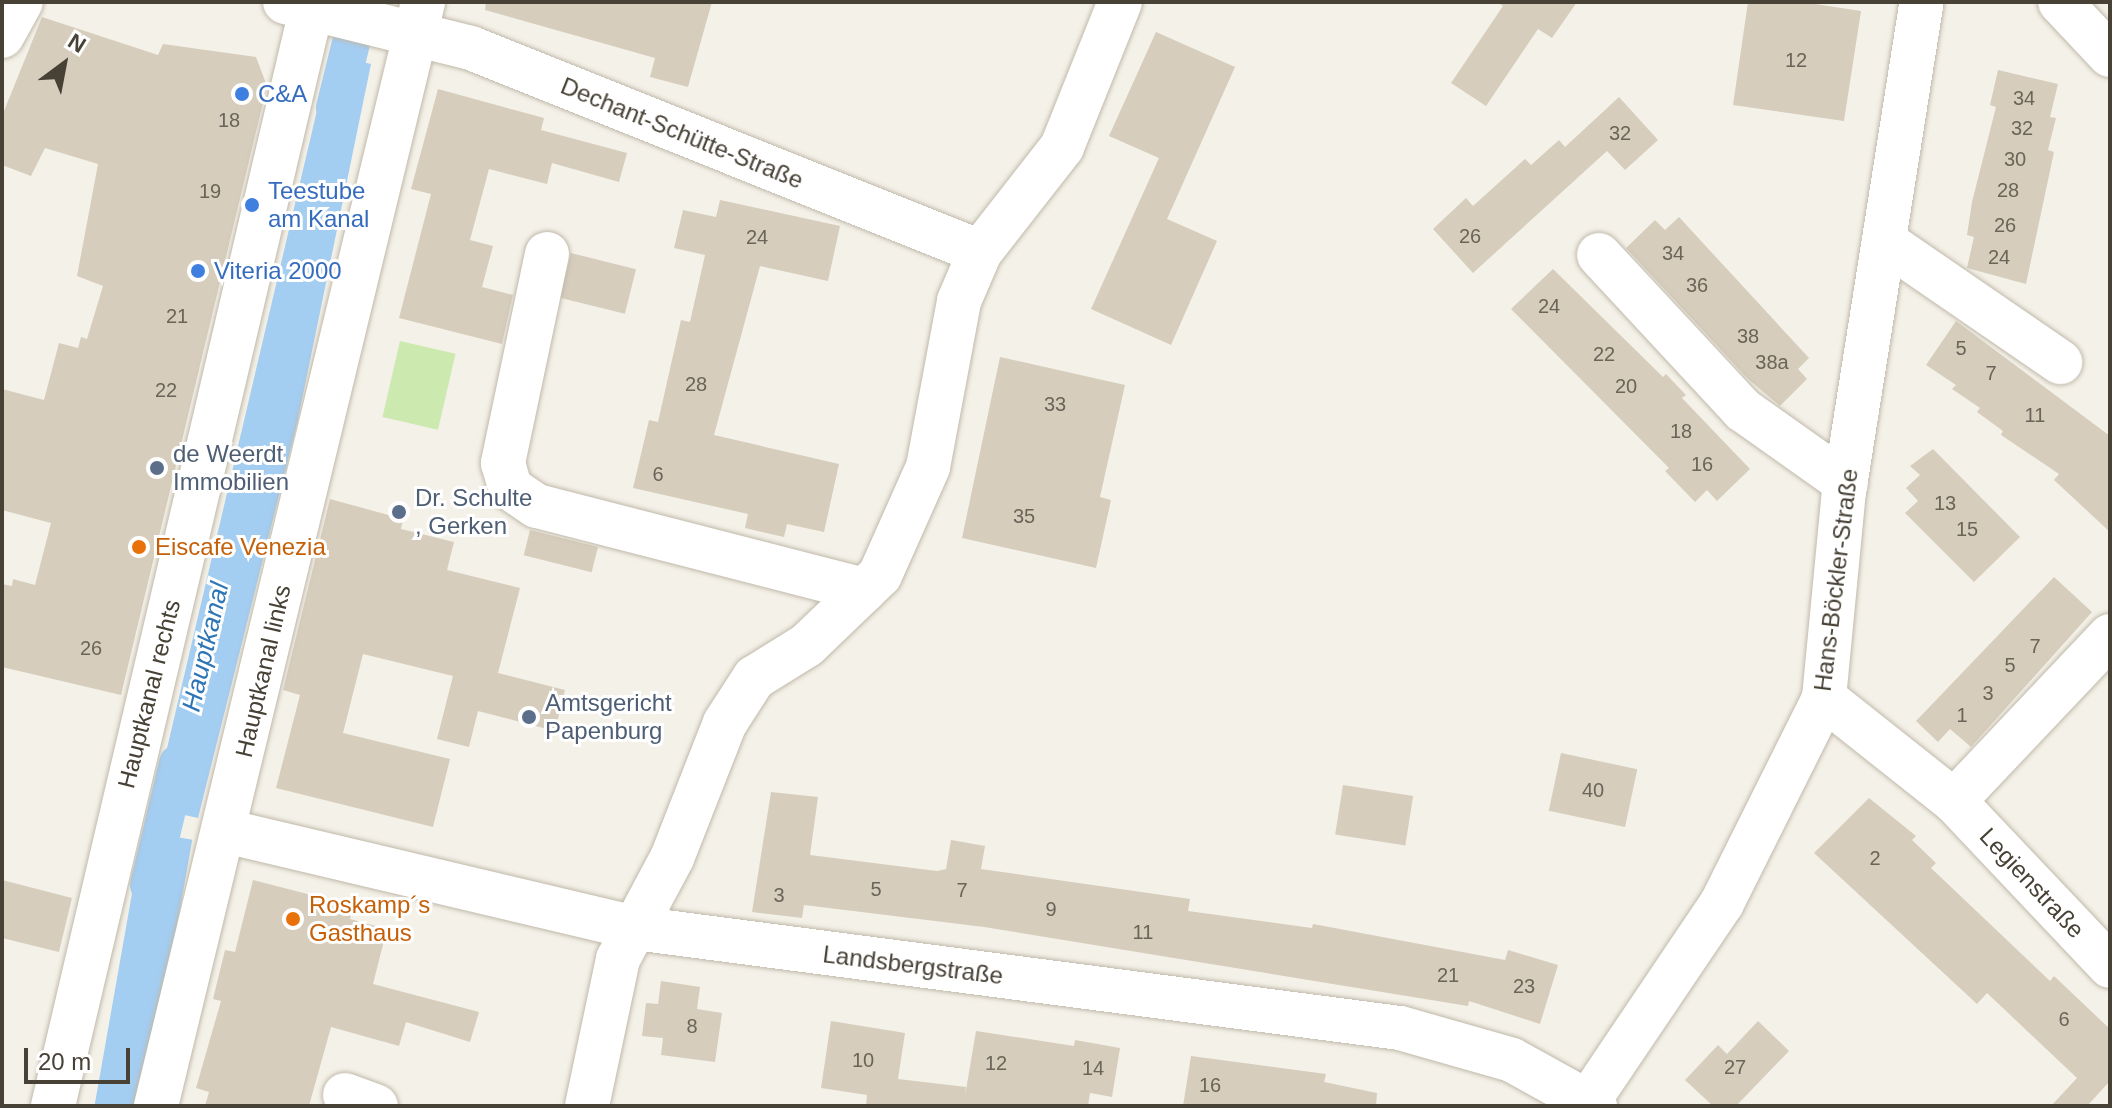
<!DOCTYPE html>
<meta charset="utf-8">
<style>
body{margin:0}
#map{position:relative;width:2112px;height:1108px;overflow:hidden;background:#f4f1e8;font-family:Arial,sans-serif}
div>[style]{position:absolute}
.green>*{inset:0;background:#cce9b0;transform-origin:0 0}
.water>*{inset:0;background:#a3cdf1;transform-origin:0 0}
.canal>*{height:38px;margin:-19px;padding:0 19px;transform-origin:19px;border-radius:19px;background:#a3cdf1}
.building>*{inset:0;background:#d6cdbd;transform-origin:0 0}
.roads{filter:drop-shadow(0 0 2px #c0b9aa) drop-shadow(0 0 2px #c0b9aa)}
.minor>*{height:44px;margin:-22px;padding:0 22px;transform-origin:22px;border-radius:22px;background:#fff}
.dots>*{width:22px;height:22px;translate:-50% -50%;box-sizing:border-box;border:4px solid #fff;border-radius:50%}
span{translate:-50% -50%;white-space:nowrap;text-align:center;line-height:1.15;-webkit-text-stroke:6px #fff;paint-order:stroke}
.number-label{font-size:20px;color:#6b6458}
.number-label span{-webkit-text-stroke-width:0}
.shop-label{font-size:24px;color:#366cbe}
.left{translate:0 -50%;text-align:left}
.street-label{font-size:24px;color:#474136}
.service-label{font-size:24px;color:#4e5e75}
.food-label{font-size:24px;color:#c56008}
.water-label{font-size:26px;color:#2e75b5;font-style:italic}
.frame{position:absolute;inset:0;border:4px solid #474136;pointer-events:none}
.north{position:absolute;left:24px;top:24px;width:80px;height:80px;-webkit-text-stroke:6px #fff;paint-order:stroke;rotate:32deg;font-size:22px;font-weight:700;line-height:32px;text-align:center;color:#474136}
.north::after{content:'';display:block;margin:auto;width:28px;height:36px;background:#474136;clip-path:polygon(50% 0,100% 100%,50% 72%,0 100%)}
.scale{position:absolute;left:24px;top:1048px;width:106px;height:36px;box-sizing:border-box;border:4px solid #474136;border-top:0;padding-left:10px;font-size:24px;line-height:28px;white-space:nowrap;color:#474136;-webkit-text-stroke:6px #fff;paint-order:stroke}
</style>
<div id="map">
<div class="green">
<div style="left:400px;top:341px;width:57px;height:78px;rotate:13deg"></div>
</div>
<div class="water">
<div style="clip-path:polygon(330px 55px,371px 64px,297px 424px,198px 818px,153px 808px)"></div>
<div style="left:143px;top:831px;width:50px;height:283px;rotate:10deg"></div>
</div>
<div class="canal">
<div style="left:335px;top:108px;width:109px;rotate:-76.2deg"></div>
<div style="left:149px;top:885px;width:125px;rotate:-76.6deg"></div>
</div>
<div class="building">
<div style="clip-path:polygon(486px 2px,712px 2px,688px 87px,650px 77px,655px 58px,485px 10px)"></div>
<div style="clip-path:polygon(1497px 2px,1577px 2px,1552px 38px,1538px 29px,1486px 106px,1451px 83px,1503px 6px)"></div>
<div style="clip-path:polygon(1748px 2px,1802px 2px,1861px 11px,1844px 121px,1733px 105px)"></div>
<div style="clip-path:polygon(42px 17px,158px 55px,163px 44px,256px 57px,267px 86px,121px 695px,2px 667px,2px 584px,12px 586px,13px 579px,35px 585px,51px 523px,2px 510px,2px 389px,44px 400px,59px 343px,78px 348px,81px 337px,87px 339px,103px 286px,77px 276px,98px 164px,45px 148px,31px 176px,2px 165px,2px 116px)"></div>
<div style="clip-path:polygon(1156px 32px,1235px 67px,1167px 219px,1217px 241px,1171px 345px,1091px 309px,1159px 158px,1109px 136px)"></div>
<div style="clip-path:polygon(1998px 70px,2058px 84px,2050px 117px,2056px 118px,2048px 150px,2054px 152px,2026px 284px,1967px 268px,1974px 237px,1967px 235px,1972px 202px,1996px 107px,1990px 105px)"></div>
<div style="clip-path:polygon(438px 89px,544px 118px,541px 130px,627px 153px,619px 182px,552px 163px,547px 184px,489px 169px,470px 240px,493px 246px,482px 287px,513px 295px,502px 344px,399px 318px,431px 194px,411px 189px)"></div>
<div style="clip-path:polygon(1619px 97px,1658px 140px,1625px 170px,1607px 151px,1473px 273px,1433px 229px,1466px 198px,1473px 206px,1525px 159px,1531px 165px,1559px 140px,1565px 147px)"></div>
<div style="clip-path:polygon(720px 200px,840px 226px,828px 281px,760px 266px,714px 435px,839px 464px,824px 532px,787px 524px,784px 537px,745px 528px,748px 514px,633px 488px,649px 420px,658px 422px,681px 320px,690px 322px,705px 255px,674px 248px,683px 210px,716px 217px)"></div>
<div style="clip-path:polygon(1679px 217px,1809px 358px,1798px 369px,1807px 379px,1780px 406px,1748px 379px,1626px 248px,1655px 220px,1665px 230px)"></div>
<div style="left:571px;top:253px;width:67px;height:46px;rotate:14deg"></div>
<div style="clip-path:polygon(1553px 269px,1663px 377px,1666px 374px,1686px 395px,1682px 398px,1750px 469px,1717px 501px,1707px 490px,1695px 502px,1665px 471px,1669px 468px,1511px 309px)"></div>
<div style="clip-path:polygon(1956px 321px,2110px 436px,2110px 532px,2054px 480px,2059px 474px,2001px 435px,2003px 431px,1977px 412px,1980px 408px,1952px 389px,1956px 385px,1926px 365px)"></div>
<div style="clip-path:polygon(1000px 357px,1125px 385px,1100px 497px,1111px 500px,1096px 568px,962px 538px)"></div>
<div style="clip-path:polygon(1933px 449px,2020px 537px,1974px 582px,1905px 513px,1918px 501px,1906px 488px,1920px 475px,1910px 466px)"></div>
<div style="clip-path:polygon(330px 499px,403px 519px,401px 529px,454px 542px,447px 570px,520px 588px,498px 673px,565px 690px,555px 731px,478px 711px,469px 747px,437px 739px,453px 676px,363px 654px,343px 733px,450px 759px,433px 827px,276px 788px,300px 695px,283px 690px)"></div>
<div style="left:530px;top:530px;width:70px;height:26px;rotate:14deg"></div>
<div style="clip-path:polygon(2054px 577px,2092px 612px,1971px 747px,1950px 729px,1938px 742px,1916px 721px)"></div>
<div style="left:1561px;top:753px;width:78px;height:59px;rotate:12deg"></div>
<div style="left:1343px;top:785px;width:71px;height:50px;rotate:9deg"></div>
<div style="clip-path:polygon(771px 792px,818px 797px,810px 855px,937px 871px,946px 869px,951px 840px,985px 846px,981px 869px,1190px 899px,1188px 911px,1312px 928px,1313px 924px,1505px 960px,1508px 950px,1558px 965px,1540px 1024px,1469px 1001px,1468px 1006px,984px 927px,804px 905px,802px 918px,752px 912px)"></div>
<div style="clip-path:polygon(1869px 798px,1916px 836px,1912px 840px,1936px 863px,1931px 868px,2050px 981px,2054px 976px,2110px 1029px,2110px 1081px,2087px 1106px,2051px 1106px,2077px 1078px,1987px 993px,1977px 1004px,1814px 853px)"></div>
<div style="clip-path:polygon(2px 880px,72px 898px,59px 952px,2px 938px)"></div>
<div style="clip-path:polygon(253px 880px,354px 906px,350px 919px,387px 929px,373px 984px,479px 1012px,470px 1042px,406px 1022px,399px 1046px,331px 1027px,309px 1106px,205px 1106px,209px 1092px,196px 1088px,221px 1001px,213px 999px,225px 950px,235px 952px)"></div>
<div style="clip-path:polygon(661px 981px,700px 987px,697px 1009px,722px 1013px,715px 1062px,661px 1055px,663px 1038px,642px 1036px,646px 1003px,658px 1004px)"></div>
<div style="clip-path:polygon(831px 1021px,905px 1033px,898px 1079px,966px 1087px,965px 1096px,976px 1031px,1074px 1046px,1075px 1040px,1120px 1048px,1112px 1097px,1090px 1093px,1088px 1106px,866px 1106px,867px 1095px,821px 1088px)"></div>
<div style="clip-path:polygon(1758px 1021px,1789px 1051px,1736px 1106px,1713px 1106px,1685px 1080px,1718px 1045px,1727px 1054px)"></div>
<div style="clip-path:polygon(1191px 1056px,1326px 1074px,1324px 1082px,1377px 1093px,1376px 1106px,1183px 1106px)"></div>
</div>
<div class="roads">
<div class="minor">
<div style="left:285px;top:2px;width:192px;rotate:13.9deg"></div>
<div style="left:471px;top:48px;width:548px;rotate:21.84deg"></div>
<div style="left:2060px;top:2px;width:73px;rotate:46.7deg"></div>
<div style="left:2px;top:36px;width:39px;rotate:-61deg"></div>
<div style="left:1884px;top:241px;width:214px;rotate:34.5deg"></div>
<div style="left:547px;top:254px;width:214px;rotate:101.9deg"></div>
<div style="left:503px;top:463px;width:26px;rotate:74deg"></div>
<div style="left:510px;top:488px;width:32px;rotate:34deg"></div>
<div style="left:537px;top:506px;width:338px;rotate:14.4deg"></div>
<div style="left:1599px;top:255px;width:212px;rotate:47.1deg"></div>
<div style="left:1743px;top:410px;width:126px;rotate:35.3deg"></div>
<div style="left:1824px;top:698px;width:166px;rotate:38.4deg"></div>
<div style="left:1954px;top:801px;width:227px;rotate:46.6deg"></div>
<div style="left:1954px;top:801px;width:227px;rotate:-46.6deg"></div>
<div style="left:225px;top:831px;width:421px;rotate:13.3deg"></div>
<div style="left:635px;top:928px;width:772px;rotate:7.45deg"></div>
<div style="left:1400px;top:1028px;width:116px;rotate:15.9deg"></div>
<div style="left:1512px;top:1060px;width:95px;rotate:29deg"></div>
<div style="left:345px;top:1095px;width:33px;rotate:20deg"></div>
<div style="left:53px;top:1106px;width:1134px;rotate:-76.75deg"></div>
<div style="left:156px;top:1106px;width:1136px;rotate:-76.4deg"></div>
<div style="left:587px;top:1106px;width:150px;rotate:-78.1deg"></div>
<div style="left:618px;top:959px;width:115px;rotate:-61.9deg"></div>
<div style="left:672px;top:858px;width:145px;rotate:-68.6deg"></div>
<div style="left:725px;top:723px;width:54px;rotate:-57.2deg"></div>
<div style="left:754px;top:678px;width:62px;rotate:-31.9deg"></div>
<div style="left:807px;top:645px;width:101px;rotate:-43.8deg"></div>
<div style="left:880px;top:575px;width:118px;rotate:-66deg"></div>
<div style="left:928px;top:467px;width:169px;rotate:-79.4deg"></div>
<div style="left:959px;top:301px;width:53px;rotate:-66.8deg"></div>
<div style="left:980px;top:252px;width:133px;rotate:-52deg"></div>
<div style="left:1062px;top:147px;width:156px;rotate:-68.2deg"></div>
<div style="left:1585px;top:1106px;width:245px;rotate:-56deg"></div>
<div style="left:1722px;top:903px;width:229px;rotate:-63.5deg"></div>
<div style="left:1824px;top:698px;width:207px;rotate:-84.5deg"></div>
<div style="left:1844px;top:492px;width:496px;rotate:-81deg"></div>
</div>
</div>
<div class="dots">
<div style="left:242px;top:94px;background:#3f7fe0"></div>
<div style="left:252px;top:205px;background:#3f7fe0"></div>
<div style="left:198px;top:271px;background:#3f7fe0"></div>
<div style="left:157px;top:468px;background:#5c6f8a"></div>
<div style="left:399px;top:512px;background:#5c6f8a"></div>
<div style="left:139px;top:547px;background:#e8710a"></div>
<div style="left:529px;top:717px;background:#5c6f8a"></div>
<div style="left:293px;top:919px;background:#e8710a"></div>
</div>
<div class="number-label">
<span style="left:1796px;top:60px">12</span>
<span style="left:2024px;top:98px">34</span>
<span style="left:229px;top:120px">18</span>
<span style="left:2022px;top:128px">32</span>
<span style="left:1620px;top:133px">32</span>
<span style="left:2015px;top:159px">30</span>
<span style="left:2008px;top:190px">28</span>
<span style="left:210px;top:191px">19</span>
<span style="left:2005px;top:225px">26</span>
<span style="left:1470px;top:236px">26</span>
<span style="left:757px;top:237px">24</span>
<span style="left:1673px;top:253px">34</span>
<span style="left:1999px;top:257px">24</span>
<span style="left:1697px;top:285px">36</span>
<span style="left:1549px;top:306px">24</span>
<span style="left:177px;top:316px">21</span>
<span style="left:1748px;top:336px">38</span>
<span style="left:1961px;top:348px">5</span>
<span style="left:1604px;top:354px">22</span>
<span style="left:1772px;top:362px">38a</span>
<span style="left:1991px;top:373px">7</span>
<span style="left:696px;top:384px">28</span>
<span style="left:1626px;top:386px">20</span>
<span style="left:166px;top:390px">22</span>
<span style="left:1055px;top:404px">33</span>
<span style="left:2035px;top:415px">11</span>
<span style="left:1681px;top:431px">18</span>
<span style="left:1702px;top:464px">16</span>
<span style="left:658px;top:474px">6</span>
<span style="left:1945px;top:503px">13</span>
<span style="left:1024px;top:516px">35</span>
<span style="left:1967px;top:529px">15</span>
<span style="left:2035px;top:646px">7</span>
<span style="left:91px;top:648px">26</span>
<span style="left:2010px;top:665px">5</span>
<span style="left:1988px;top:693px">3</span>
<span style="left:1962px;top:715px">1</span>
<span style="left:1593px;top:790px">40</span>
<span style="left:1875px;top:858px">2</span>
<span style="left:876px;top:889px">5</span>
<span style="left:962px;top:890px">7</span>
<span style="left:779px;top:895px">3</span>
<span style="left:1051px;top:909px">9</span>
<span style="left:1143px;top:932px">11</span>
<span style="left:1448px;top:975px">21</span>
<span style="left:1524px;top:986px">23</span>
<span style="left:2064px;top:1019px">6</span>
<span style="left:692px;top:1026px">8</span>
<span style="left:863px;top:1060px">10</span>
<span style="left:996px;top:1063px">12</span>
<span style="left:1735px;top:1067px">27</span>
<span style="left:1093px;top:1068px">14</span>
<span style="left:1210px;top:1085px">16</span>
</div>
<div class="shop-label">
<span class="left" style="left:258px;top:94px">C&amp;A</span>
<span class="left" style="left:268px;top:205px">Teestube<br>am Kanal</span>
<span class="left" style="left:214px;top:271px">Viteria 2000</span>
</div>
<div class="street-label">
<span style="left:682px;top:133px;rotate:22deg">Dechant-Schütte-Straße</span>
<span style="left:1836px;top:580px;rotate:-83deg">Hans-Böckler-Straße</span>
<span style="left:263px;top:671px;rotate:-77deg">Hauptkanal links</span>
<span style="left:149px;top:694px;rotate:-76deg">Hauptkanal rechts</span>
<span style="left:2032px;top:883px;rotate:47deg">Legienstraße</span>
<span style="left:913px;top:965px;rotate:7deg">Landsbergstraße</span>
</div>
<div class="service-label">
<span class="left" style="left:173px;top:468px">de Weerdt<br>Immobilien</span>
<span class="left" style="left:415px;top:512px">Dr. Schulte<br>, Gerken</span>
<span class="left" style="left:545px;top:717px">Amtsgericht<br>Papenburg</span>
</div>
<div class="food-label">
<span class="left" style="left:155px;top:547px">Eiscafe Venezia</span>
<span class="left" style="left:309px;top:919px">Roskamp´s<br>Gasthaus</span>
</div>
<div class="water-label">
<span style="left:206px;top:647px;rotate:-77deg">Hauptkanal</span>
</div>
<div class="frame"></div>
<div class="north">N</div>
<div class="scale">20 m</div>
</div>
